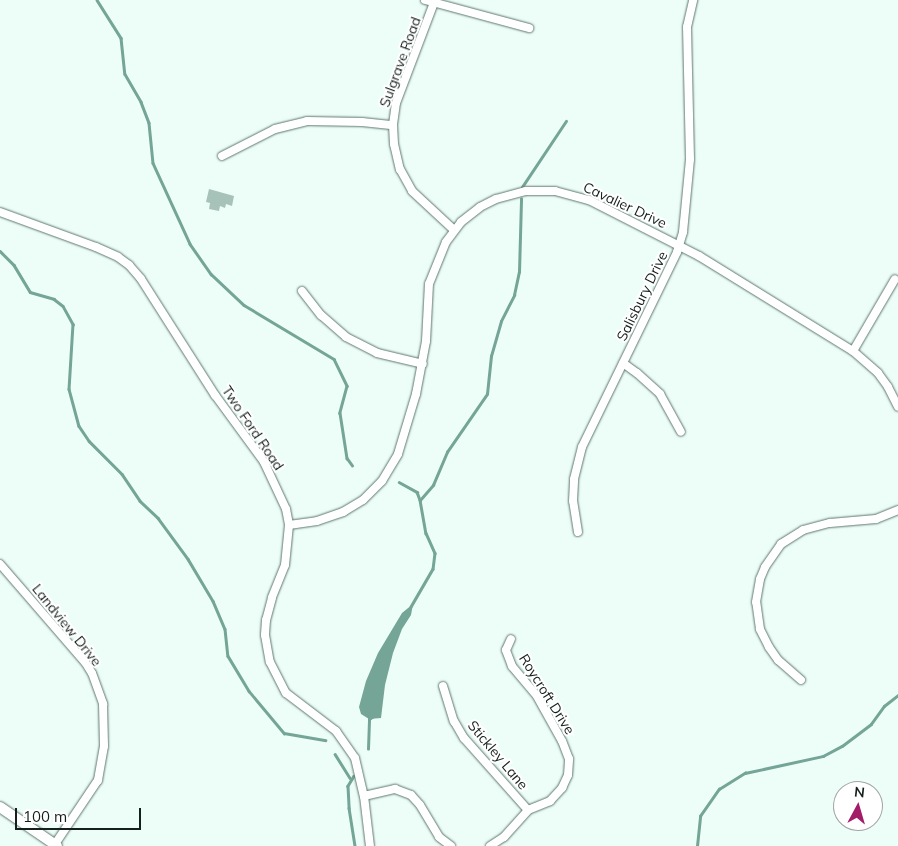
<!DOCTYPE html>
<style>
body{margin:0}
#map{position:relative;width:898px;height:846px;overflow:hidden;background:#edfef8;font-family:Mulish,sans-serif}
div>[style]{position:absolute}
.water>*{inset:0;background:#74a596}
.stream>*{height:2.5px;margin:-1.25px;padding:0 1.25px;transform-origin:1.25px;border-radius:1.25px;background:#74a596}
.building>*{inset:0;background:#a7c2b9}
.roads{filter:drop-shadow(0 0 1px #5d776e) drop-shadow(0 0 1px #5d776e)}
.minor>*{height:8px;margin:-4px;padding:0 4px;transform-origin:4px;border-radius:4px;background:#fff}
.tertiary>*{height:10px;margin:-5px;padding:0 5px;transform-origin:5px;border-radius:5px;background:#fff}
span{translate:-50% -50%;white-space:nowrap;text-align:center;line-height:1.15;-webkit-text-stroke:4px #fff;paint-order:stroke}
.street-label{font-size:14px;color:#151f1c}
.north{position:absolute;left:833px;top:781px;width:50px;height:50px;box-sizing:border-box;background:#fff;border:1px solid #a1a5a4;border-radius:50%;rotate:6deg;font-size:14px;font-weight:700;line-height:20px;text-align:center;color:#151f1c}
.north::after{content:'';display:block;margin:auto;width:18px;height:22px;background:#a31c67;clip-path:polygon(50% 0,100% 100%,50% 72%,0 100%)}
.scale{position:absolute;left:15px;top:808px;width:126px;height:22px;box-sizing:border-box;border:2px solid #151f1c;border-top:0;padding-left:6px;font-size:15px;line-height:18px;white-space:nowrap;color:#151f1c;-webkit-text-stroke:4px #fff;paint-order:stroke}
</style>
<div id="map">
<div class="water">
<div style="clip-path:polygon(413px 604px,411px 615px,402px 629px,393px 653px,385px 685px,381px 718px,369px 719px,361px 714px,359px 707px,366px 681px,378px 653px,402px 613px)"></div>
</div>
<div class="stream">
<div style="left:97px;top:0;width:45px;rotate:57.7deg"></div>
<div style="left:121px;top:38px;width:36px;rotate:84deg"></div>
<div style="left:125px;top:74px;width:32px;rotate:60deg"></div>
<div style="left:141px;top:102px;width:22px;rotate:69deg"></div>
<div style="left:149px;top:123px;width:40px;rotate:84.3deg"></div>
<div style="left:153px;top:163px;width:89px;rotate:65.4deg"></div>
<div style="left:190px;top:244px;width:37px;rotate:55deg"></div>
<div style="left:211px;top:274px;width:45px;rotate:43.2deg"></div>
<div style="left:244px;top:305px;width:105px;rotate:31deg"></div>
<div style="left:334px;top:359px;width:30px;rotate:64deg"></div>
<div style="left:347px;top:386px;width:28px;rotate:105deg"></div>
<div style="left:340px;top:413px;width:46px;rotate:81.2deg"></div>
<div style="left:347px;top:458px;width:9px;rotate:54deg"></div>
<div style="left:522px;top:187px;width:79px;rotate:-56.3deg"></div>
<div style="left:0;top:251px;width:20px;rotate:45deg"></div>
<div style="left:14px;top:265px;width:31px;rotate:59deg"></div>
<div style="left:30px;top:292px;width:25px;rotate:16deg"></div>
<div style="left:54px;top:299px;width:11px;rotate:38deg"></div>
<div style="left:63px;top:306px;width:21px;rotate:61deg"></div>
<div style="left:73px;top:324px;width:65px;rotate:93.5deg"></div>
<div style="left:69px;top:389px;width:38px;rotate:75deg"></div>
<div style="left:79px;top:426px;width:18px;rotate:56deg"></div>
<div style="left:89px;top:441px;width:47px;rotate:45deg"></div>
<div style="left:122px;top:474px;width:32px;rotate:56deg"></div>
<div style="left:140px;top:501px;width:25px;rotate:43deg"></div>
<div style="left:158px;top:518px;width:51px;rotate:53.8deg"></div>
<div style="left:188px;top:559px;width:49px;rotate:59.2deg"></div>
<div style="left:213px;top:601px;width:30px;rotate:67deg"></div>
<div style="left:225px;top:629px;width:27px;rotate:84deg"></div>
<div style="left:228px;top:656px;width:41px;rotate:59deg"></div>
<div style="left:249px;top:691px;width:55px;rotate:50.2deg"></div>
<div style="left:284px;top:733px;width:42px;rotate:9.7deg"></div>
<div style="left:399px;top:482px;width:21px;rotate:29deg"></div>
<div style="left:417px;top:492px;width:9px;rotate:69deg"></div>
<div style="left:420px;top:500px;width:34px;rotate:80deg"></div>
<div style="left:426px;top:533px;width:22px;rotate:66deg"></div>
<div style="left:435px;top:553px;width:16px;rotate:97deg"></div>
<div style="left:433px;top:569px;width:44px;rotate:120.1deg"></div>
<div style="left:420px;top:500px;width:20px;rotate:-49deg"></div>
<div style="left:433px;top:485px;width:36px;rotate:-67deg"></div>
<div style="left:447px;top:452px;width:70px;rotate:-55.4deg"></div>
<div style="left:487px;top:394px;width:38px;rotate:-84deg"></div>
<div style="left:491px;top:356px;width:36px;rotate:-74deg"></div>
<div style="left:501px;top:321px;width:29px;rotate:-63deg"></div>
<div style="left:514px;top:295px;width:24px;rotate:-78deg"></div>
<div style="left:519px;top:272px;width:73px;rotate:-88.4deg"></div>
<div style="left:368px;top:749px;width:30px;rotate:-88deg"></div>
<div style="left:369px;top:719px;width:4px;rotate:-34deg"></div>
<div style="left:335px;top:754px;width:28px;rotate:58deg"></div>
<div style="left:354px;top:776px;width:12px;rotate:121deg"></div>
<div style="left:348px;top:786px;width:22px;rotate:87deg"></div>
<div style="left:349px;top:808px;width:38px;rotate:81deg"></div>
<div style="left:697px;top:846px;width:30px;rotate:-84deg"></div>
<div style="left:700px;top:816px;width:33px;rotate:-55deg"></div>
<div style="left:719px;top:789px;width:31px;rotate:-32deg"></div>
<div style="left:745px;top:773px;width:80px;rotate:-12.3deg"></div>
<div style="left:823px;top:756px;width:21px;rotate:-28deg"></div>
<div style="left:842px;top:746px;width:36px;rotate:-37deg"></div>
<div style="left:871px;top:724px;width:22px;rotate:-54deg"></div>
<div style="left:884px;top:706px;width:18px;rotate:-38deg"></div>
</div>
<div class="building">
<div style="clip-path:polygon(209px 189px,234px 196px,232px 206px,226px 204px,225px 208px,220px 206px,219px 211px,209px 209px,210px 203px,206px 202px)"></div>
</div>
<div class="roads">
<div class="minor">
<div style="left:425px;top:0;width:108px;rotate:15.1deg"></div>
<div style="left:435px;top:0;width:110px;rotate:110.7deg"></div>
<div style="left:396px;top:103px;width:22px;rotate:98deg"></div>
<div style="left:393px;top:125px;width:19px;rotate:87deg"></div>
<div style="left:394px;top:144px;width:26px;rotate:77deg"></div>
<div style="left:400px;top:169px;width:25px;rotate:61deg"></div>
<div style="left:412px;top:191px;width:57px;rotate:42.9deg"></div>
<div style="left:222px;top:156px;width:59px;rotate:-27deg"></div>
<div style="left:275px;top:129px;width:33px;rotate:-14deg"></div>
<div style="left:307px;top:121px;width:55px;rotate:1deg"></div>
<div style="left:362px;top:122px;width:31px;rotate:6deg"></div>
<div style="left:0;top:212px;width:102px;rotate:20deg"></div>
<div style="left:96px;top:247px;width:24px;rotate:24deg"></div>
<div style="left:118px;top:257px;width:14px;rotate:36deg"></div>
<div style="left:129px;top:265px;width:18px;rotate:49deg"></div>
<div style="left:141px;top:279px;width:138px;rotate:57.5deg"></div>
<div style="left:215px;top:395px;width:83px;rotate:53.8deg"></div>
<div style="left:264px;top:462px;width:52px;rotate:64.9deg"></div>
<div style="left:286px;top:509px;width:16px;rotate:79deg"></div>
<div style="left:289px;top:525px;width:40px;rotate:95.7deg"></div>
<div style="left:285px;top:565px;width:35px;rotate:112deg"></div>
<div style="left:272px;top:598px;width:23px;rotate:105deg"></div>
<div style="left:266px;top:620px;width:15px;rotate:94deg"></div>
<div style="left:265px;top:635px;width:27px;rotate:80deg"></div>
<div style="left:270px;top:662px;width:35px;rotate:63deg"></div>
<div style="left:286px;top:693px;width:63px;rotate:37.2deg"></div>
<div style="left:336px;top:731px;width:33px;rotate:55deg"></div>
<div style="left:355px;top:758px;width:39px;rotate:77deg"></div>
<div style="left:364px;top:796px;width:50px;rotate:83.2deg"></div>
<div style="left:302px;top:291px;width:31px;rotate:52deg"></div>
<div style="left:321px;top:315px;width:33px;rotate:41deg"></div>
<div style="left:346px;top:337px;width:35px;rotate:27deg"></div>
<div style="left:377px;top:353px;width:47px;rotate:13.4deg"></div>
<div style="left:853px;top:351px;width:83px;rotate:-59.7deg"></div>
<div style="left:623px;top:363px;width:17px;rotate:36deg"></div>
<div style="left:637px;top:373px;width:31px;rotate:42deg"></div>
<div style="left:660px;top:394px;width:43px;rotate:61.1deg"></div>
<div style="left:289px;top:525px;width:28px;rotate:-8deg"></div>
<div style="left:317px;top:521px;width:28px;rotate:-19deg"></div>
<div style="left:343px;top:512px;width:23px;rotate:-31deg"></div>
<div style="left:363px;top:500px;width:27px;rotate:-45deg"></div>
<div style="left:382px;top:481px;width:31px;rotate:-59deg"></div>
<div style="left:398px;top:454px;width:63px;rotate:-73.3deg"></div>
<div style="left:416px;top:394px;width:54px;rotate:-79.3deg"></div>
<div style="left:426px;top:341px;width:57px;rotate:-87deg"></div>
<div style="left:429px;top:284px;width:45px;rotate:-68deg"></div>
<div style="left:446px;top:242px;width:25px;rotate:-53deg"></div>
<div style="left:461px;top:222px;width:24px;rotate:-38deg"></div>
<div style="left:480px;top:207px;width:18px;rotate:-27deg"></div>
<div style="left:496px;top:199px;width:31px;rotate:-15deg"></div>
<div style="left:526px;top:191px;width:29px"></div>
<div style="left:555px;top:191px;width:35px;rotate:15deg"></div>
<div style="left:589px;top:200px;width:123px;rotate:27deg"></div>
<div style="left:699px;top:256px;width:181px;rotate:31.7deg"></div>
<div style="left:853px;top:351px;width:33px;rotate:41deg"></div>
<div style="left:878px;top:373px;width:17px;rotate:54deg"></div>
<div style="left:888px;top:387px;width:22px;rotate:63deg"></div>
<div style="left:578px;top:532px;width:31px;rotate:-99deg"></div>
<div style="left:573px;top:501px;width:22px;rotate:-87deg"></div>
<div style="left:574px;top:479px;width:33px;rotate:-76deg"></div>
<div style="left:582px;top:447px;width:217px;rotate:-64deg"></div>
<div style="left:677px;top:252px;width:21px;rotate:-73deg"></div>
<div style="left:683px;top:232px;width:73px;rotate:-84.5deg"></div>
<div style="left:690px;top:159px;width:132px;rotate:-91.3deg"></div>
<div style="left:687px;top:27px;width:28px;rotate:-77deg"></div>
<div style="left:0;top:564px;width:130px;rotate:49.1deg"></div>
<div style="left:85px;top:662px;width:13px;rotate:58deg"></div>
<div style="left:92px;top:673px;width:33px;rotate:70deg"></div>
<div style="left:103px;top:704px;width:42px;rotate:88.6deg"></div>
<div style="left:104px;top:746px;width:35px;rotate:100deg"></div>
<div style="left:98px;top:780px;width:77px;rotate:123.9deg"></div>
<div style="left:801px;top:680px;width:30px;rotate:-139deg"></div>
<div style="left:778px;top:660px;width:16px;rotate:-125deg"></div>
<div style="left:769px;top:647px;width:20px;rotate:-117deg"></div>
<div style="left:760px;top:629px;width:27px;rotate:-98deg"></div>
<div style="left:756px;top:602px;width:23px;rotate:-80deg"></div>
<div style="left:760px;top:579px;width:13px;rotate:-67deg"></div>
<div style="left:765px;top:567px;width:28px;rotate:-55deg"></div>
<div style="left:781px;top:544px;width:26px;rotate:-32deg"></div>
<div style="left:803px;top:530px;width:28px;rotate:-15deg"></div>
<div style="left:830px;top:523px;width:46px;rotate:-5deg"></div>
<div style="left:876px;top:519px;width:24px;rotate:-22deg"></div>
<div style="left:443px;top:686px;width:37px;rotate:73deg"></div>
<div style="left:454px;top:721px;width:20px;rotate:60deg"></div>
<div style="left:464px;top:738px;width:96px;rotate:48.4deg"></div>
<div style="left:364px;top:796px;width:32px;rotate:-13deg"></div>
<div style="left:395px;top:789px;width:17px;rotate:21deg"></div>
<div style="left:411px;top:795px;width:13px;rotate:48deg"></div>
<div style="left:420px;top:805px;width:37px;rotate:59deg"></div>
<div style="left:439px;top:837px;width:15px;rotate:37deg"></div>
<div style="left:490px;top:846px;width:17px;rotate:-33deg"></div>
<div style="left:504px;top:837px;width:36px;rotate:-48deg"></div>
<div style="left:528px;top:810px;width:24px;rotate:-22deg"></div>
<div style="left:550px;top:801px;width:18px;rotate:-47deg"></div>
<div style="left:562px;top:788px;width:14px;rotate:-65deg"></div>
<div style="left:568px;top:775px;width:16px;rotate:-86deg"></div>
<div style="left:569px;top:759px;width:19px;rotate:-111deg"></div>
<div style="left:562px;top:741px;width:51px;rotate:-119.1deg"></div>
<div style="left:537px;top:696px;width:39px;rotate:-130deg"></div>
<div style="left:512px;top:666px;width:17px;rotate:-111deg"></div>
<div style="left:506px;top:650px;width:12px;rotate:-66deg"></div>
</div>
<div class="tertiary">
<div style="left:0;top:807px;width:69px;rotate:34.4deg"></div>
</div>
</div>
<div class="street-label">
<span style="left:400px;top:62px;rotate:-70deg">Sulgrave Road</span>
<span style="left:625px;top:205px;rotate:25deg">Cavalier Drive</span>
<span style="left:642px;top:296px;rotate:-64deg">Salisbury Drive</span>
<span style="left:253px;top:428px;rotate:56deg">Two Ford Road</span>
<span style="left:67px;top:625px;rotate:51deg">Landview Drive</span>
<span style="left:547px;top:694px;rotate:58deg">Roycroft Drive</span>
<span style="left:498px;top:755px;rotate:50deg">Stickley Lane</span>
</div>
<div class="north">N</div>
<div class="scale">100 m</div>
</div>
